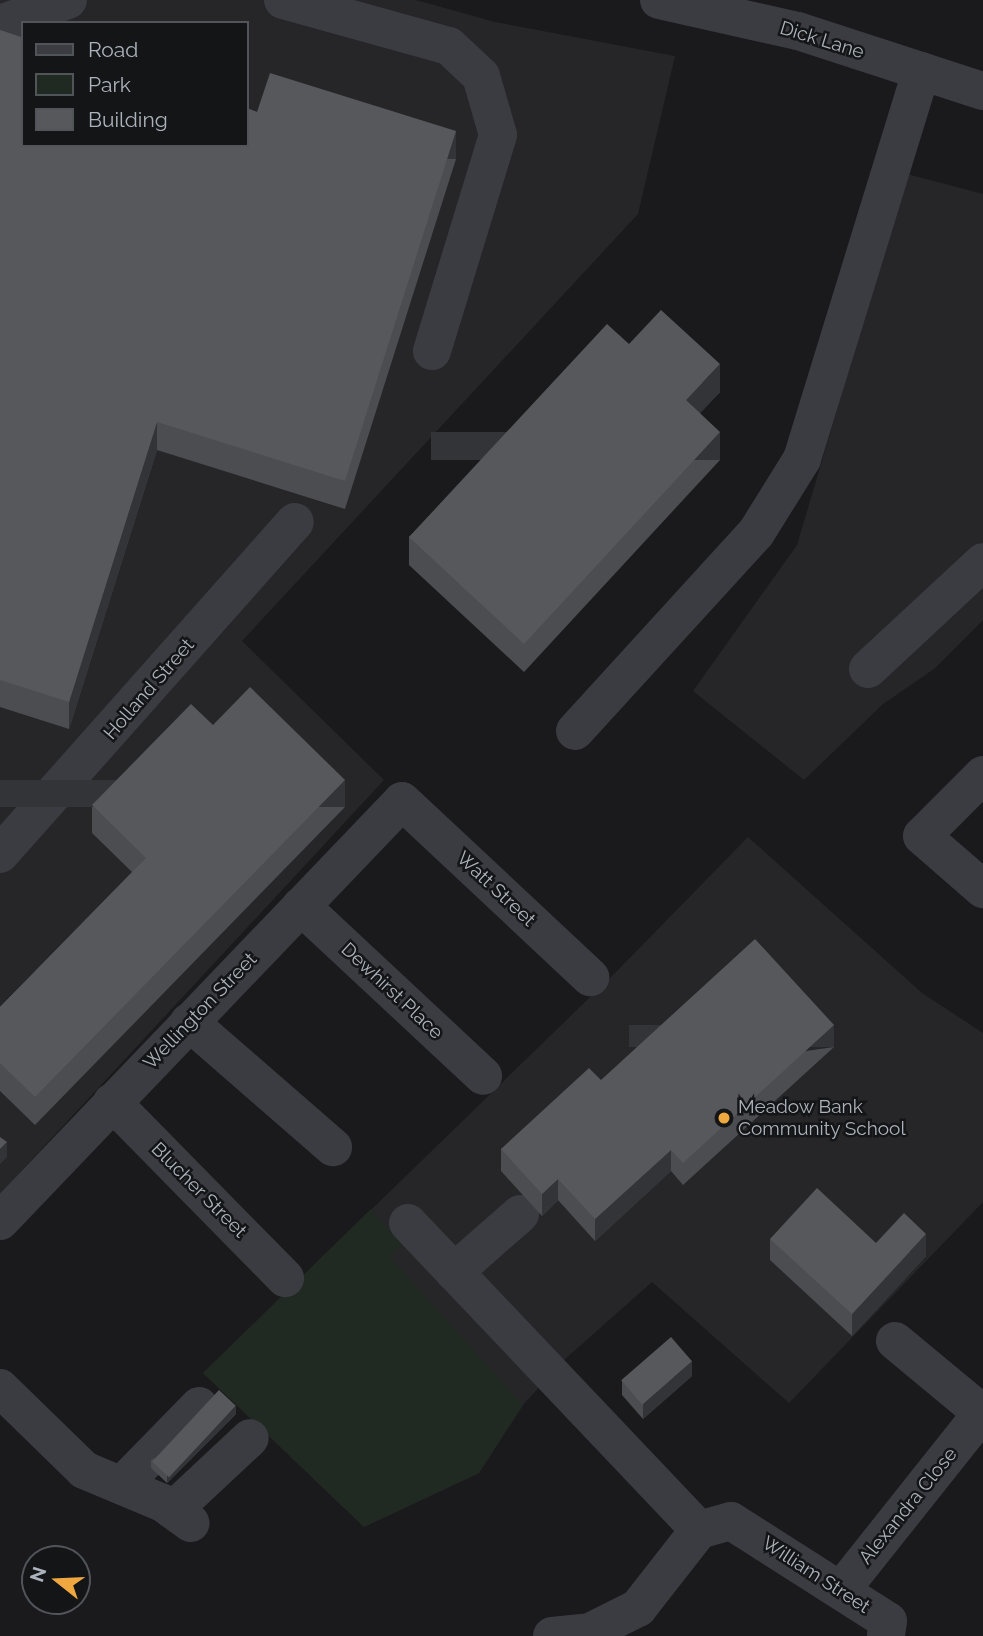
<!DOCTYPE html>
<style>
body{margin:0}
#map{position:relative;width:983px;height:1636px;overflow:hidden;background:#1a1a1c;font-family:Raleway,sans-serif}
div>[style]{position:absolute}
.built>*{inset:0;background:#262629}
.green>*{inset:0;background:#212a22}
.minor>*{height:38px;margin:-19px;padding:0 19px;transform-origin:19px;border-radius:19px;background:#3b3c41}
.wall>*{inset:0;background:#4b4d51}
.shaded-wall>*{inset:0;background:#333437;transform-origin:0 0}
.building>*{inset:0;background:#56585c;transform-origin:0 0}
.dots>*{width:19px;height:19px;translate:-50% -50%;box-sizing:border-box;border:4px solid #141517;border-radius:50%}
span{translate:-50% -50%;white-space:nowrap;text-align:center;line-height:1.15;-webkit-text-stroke:5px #141517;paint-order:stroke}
.street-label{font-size:19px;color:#acb2bb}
.poi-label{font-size:19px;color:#acb2bb}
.left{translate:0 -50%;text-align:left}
.legend{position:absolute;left:21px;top:21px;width:228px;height:126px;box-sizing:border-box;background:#141517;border:2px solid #515459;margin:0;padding:9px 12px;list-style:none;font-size:21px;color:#acb2bb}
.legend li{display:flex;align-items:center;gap:14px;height:35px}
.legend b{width:35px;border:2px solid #515459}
.north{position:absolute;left:21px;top:1545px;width:70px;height:70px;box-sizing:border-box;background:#141517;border:2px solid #515459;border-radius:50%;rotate:288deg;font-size:19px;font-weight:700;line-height:28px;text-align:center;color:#acb2bb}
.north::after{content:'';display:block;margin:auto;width:24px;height:32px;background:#eea83f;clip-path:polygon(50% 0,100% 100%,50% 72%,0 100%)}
</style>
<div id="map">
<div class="built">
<div style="clip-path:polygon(evenodd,0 0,416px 0,495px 22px,675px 56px,638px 214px,242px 641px,384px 780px,0 1194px,0 0,23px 23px,247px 23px,247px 145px,23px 145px,23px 23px)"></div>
<div style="clip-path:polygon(907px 174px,983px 194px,983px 620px,934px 669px,883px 704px,804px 780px,693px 691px,797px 545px)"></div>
<div style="clip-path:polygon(748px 837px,922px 993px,983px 1033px,983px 1202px,789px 1403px,652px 1282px,564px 1360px,523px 1405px,479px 1473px,364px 1527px,203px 1373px,618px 970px)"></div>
</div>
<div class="green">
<div style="clip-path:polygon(371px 1209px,402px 1245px,390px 1257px,523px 1405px,479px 1473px,364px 1527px,203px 1373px)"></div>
</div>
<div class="minor">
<div style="left:283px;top:0;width:172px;rotate:15.5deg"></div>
<div style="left:449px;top:46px;width:44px;rotate:43.2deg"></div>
<div style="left:481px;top:76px;width:61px;rotate:73.9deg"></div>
<div style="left:498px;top:135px;width:226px;rotate:107deg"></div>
<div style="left:659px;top:0;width:142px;rotate:12.6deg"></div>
<div style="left:798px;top:31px;width:194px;rotate:18deg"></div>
<div style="left:0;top:24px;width:72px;rotate:-19.4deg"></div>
<div style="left:868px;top:669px;width:157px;rotate:-42.9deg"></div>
<div style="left:575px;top:731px;width:268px;rotate:-47.6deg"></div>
<div style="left:756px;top:533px;width:87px;rotate:-58.1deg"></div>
<div style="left:802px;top:459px;width:406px;rotate:-72.9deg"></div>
<div style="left:983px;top:775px;width:86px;rotate:135deg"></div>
<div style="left:922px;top:836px;width:81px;rotate:41deg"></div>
<div style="left:0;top:854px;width:444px;rotate:-48.4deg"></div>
<div style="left:301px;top:906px;width:249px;rotate:43deg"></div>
<div style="left:189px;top:1022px;width:191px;rotate:41deg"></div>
<div style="left:112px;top:1102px;width:247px;rotate:45.5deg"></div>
<div style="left:0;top:1221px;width:581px;rotate:-46.25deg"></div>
<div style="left:402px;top:801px;width:258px;rotate:43.1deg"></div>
<div style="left:408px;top:1223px;width:423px;rotate:46.5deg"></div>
<div style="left:454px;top:1272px;width:88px;rotate:-41.3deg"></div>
<div style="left:0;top:1388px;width:117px;rotate:44.3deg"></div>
<div style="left:84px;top:1470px;width:86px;rotate:22.7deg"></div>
<div style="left:163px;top:1503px;width:34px;rotate:36deg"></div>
<div style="left:123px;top:1484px;width:109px;rotate:-45.7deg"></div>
<div style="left:173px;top:1510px;width:105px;rotate:-43.1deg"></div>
<div style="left:842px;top:1589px;width:225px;rotate:-51.5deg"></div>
<div style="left:982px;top:1413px;width:113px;rotate:-140.4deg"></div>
<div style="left:552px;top:1636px;width:38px;rotate:-6deg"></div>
<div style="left:590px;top:1632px;width:54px;rotate:-26.6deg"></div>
<div style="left:638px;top:1608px;width:99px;rotate:-52deg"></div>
<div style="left:699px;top:1530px;width:33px;rotate:-16deg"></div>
<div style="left:731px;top:1521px;width:186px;rotate:32.5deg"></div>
<div style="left:888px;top:1621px;width:15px;rotate:98deg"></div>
</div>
<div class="wall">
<div style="clip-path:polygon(0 30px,257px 112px,456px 159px,345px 509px,157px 450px,69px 729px,0 707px)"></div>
<div style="clip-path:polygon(629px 344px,720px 392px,700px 413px,720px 460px,524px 672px,409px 565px,409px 537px)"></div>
<div style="clip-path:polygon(213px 725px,345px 807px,35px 1125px,0 1091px,0 1007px,132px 872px,92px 833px,92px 805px)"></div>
<div style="clip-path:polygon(834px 1047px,683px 1185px,671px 1171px,595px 1241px,558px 1200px,542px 1216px,501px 1171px,501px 1149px,601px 1080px)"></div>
<div style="clip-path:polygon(770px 1239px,876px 1243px,926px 1256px,852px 1336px,770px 1260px)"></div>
<div style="clip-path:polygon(692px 1376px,643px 1419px,622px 1395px,622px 1381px)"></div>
<div style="clip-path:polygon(236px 1414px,167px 1483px,151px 1468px,151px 1460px)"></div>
</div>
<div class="shaded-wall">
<div style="left:456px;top:131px;width:28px;height:367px;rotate:90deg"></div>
<div style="clip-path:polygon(720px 364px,720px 392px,686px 428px,686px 400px)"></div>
<div style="clip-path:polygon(157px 422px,157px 450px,69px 729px,69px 702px)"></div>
<div style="left:720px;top:432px;width:28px;height:289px;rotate:90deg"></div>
<div style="left:345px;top:780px;width:27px;height:443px;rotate:90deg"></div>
<div style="left:834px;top:1025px;width:22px;height:205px;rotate:90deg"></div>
<div style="clip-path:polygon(7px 1142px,7px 1157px,0 1164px,0 1149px)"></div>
<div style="clip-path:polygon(671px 1150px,671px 1171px,595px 1241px,595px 1219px)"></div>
<div style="clip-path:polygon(558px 1179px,558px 1200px,542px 1216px,542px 1194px)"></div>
<div style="clip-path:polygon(926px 1234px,926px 1256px,852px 1336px,852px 1314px)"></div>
<div style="clip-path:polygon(692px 1361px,692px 1376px,643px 1419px,643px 1404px)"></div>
<div style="clip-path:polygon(236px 1406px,236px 1414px,167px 1483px,167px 1476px)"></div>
</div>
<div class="building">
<div style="clip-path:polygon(0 30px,23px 38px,23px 145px,247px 145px,247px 108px,257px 112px,270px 73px,456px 131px,345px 481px,157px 422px,69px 702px,0 680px)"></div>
<div style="clip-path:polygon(661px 310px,720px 364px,686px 400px,720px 432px,524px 644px,409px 537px,607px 324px,629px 344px)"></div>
<div style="clip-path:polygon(250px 687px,345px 780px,35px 1097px,0 1063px,0 1007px,146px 858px,92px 805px,191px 704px,213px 725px)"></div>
<div style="clip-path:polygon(755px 939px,834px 1025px,683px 1163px,671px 1150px,595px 1219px,558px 1179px,542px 1194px,501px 1149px,589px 1068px,601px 1080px)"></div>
<div style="clip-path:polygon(0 1137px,7px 1142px,0 1149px)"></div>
<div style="clip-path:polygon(817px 1188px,876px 1243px,904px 1213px,926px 1234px,852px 1314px,770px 1239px)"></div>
<div style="left:671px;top:1337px;width:32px;height:66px;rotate:49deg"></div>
<div style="left:219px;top:1390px;width:23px;height:98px;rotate:43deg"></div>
</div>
<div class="dots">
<div style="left:724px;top:1118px;background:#eea83f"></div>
</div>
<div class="street-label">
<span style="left:822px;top:40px;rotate:17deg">Dick Lane</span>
<span style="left:149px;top:689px;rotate:-49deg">Holland Street</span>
<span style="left:496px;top:889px;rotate:43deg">Watt Street</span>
<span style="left:392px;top:991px;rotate:43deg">Dewhirst Place</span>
<span style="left:200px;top:1011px;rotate:-46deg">Wellington Street</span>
<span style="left:199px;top:1190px;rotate:45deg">Blucher Street</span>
<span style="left:908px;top:1506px;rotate:-51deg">Alexandra Close</span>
<span style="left:816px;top:1575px;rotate:33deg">William Street</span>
</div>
<div class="poi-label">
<span class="left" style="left:738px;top:1118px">Meadow Bank<br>Community School</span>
</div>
<ul class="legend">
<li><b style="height:9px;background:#3b3c41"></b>Road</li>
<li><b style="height:19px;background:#212a22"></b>Park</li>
<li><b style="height:19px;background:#56585c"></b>Building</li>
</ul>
<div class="north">N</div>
</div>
